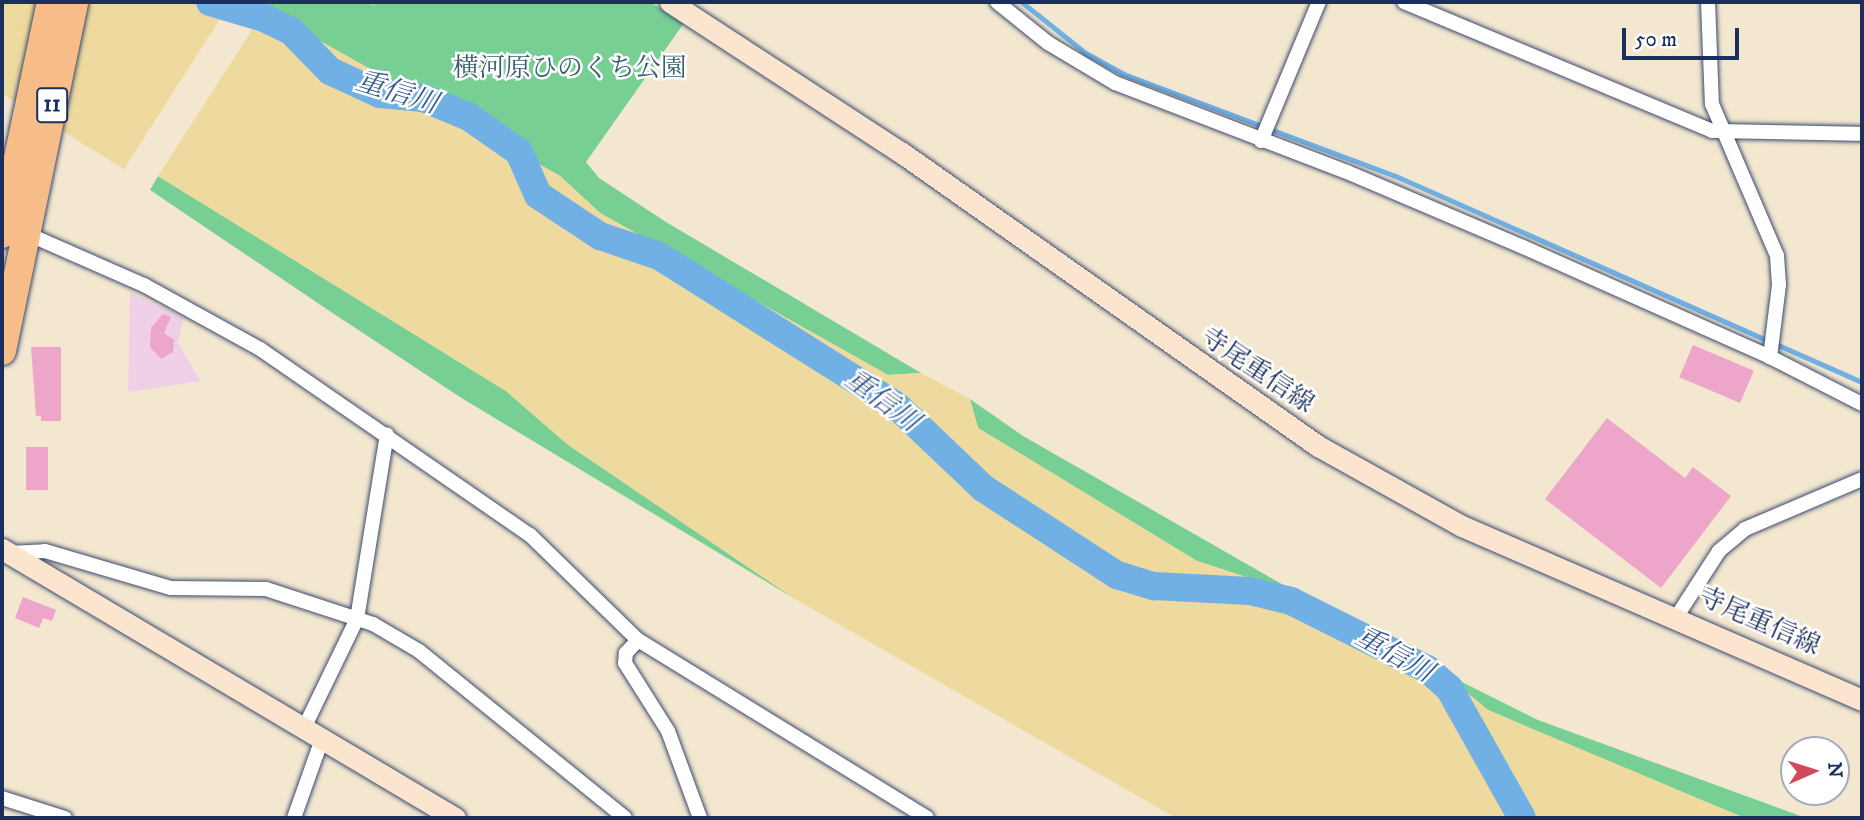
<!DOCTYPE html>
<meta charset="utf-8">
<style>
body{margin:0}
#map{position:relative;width:1864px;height:820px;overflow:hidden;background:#f3e7d0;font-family:"IM FELL DW Pica","Noto Serif JP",serif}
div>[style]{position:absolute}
.built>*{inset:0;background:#efd0e7}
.green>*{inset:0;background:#78cf93}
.sand>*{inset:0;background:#eeda9e}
.stream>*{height:4.5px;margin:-2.25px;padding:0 2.25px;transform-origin:2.25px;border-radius:2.25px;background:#70b0e4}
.river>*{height:28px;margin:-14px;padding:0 14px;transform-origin:14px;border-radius:14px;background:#70b0e4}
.building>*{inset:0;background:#eea5ca;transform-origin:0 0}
.roads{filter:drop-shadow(0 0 2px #3b4b6f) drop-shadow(0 0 2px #3b4b6f)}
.street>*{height:14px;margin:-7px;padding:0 7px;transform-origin:7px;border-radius:7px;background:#fff}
.secondary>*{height:21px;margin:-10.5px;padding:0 10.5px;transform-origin:10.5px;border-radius:10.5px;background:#fce5cf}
.highway>*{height:28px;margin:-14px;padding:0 14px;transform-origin:14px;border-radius:14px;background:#f7bd88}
span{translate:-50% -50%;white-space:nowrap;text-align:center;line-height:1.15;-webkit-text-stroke:5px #fff;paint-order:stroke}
.shield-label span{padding:2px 5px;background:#fff;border:2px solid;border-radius:5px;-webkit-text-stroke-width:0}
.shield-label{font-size:24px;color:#1b2f5e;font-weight:700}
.park-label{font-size:26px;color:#375f6e}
.street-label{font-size:26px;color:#1b2f5e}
.water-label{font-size:28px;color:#395c8d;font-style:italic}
.frame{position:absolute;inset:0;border:4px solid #1b2f5e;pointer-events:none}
.north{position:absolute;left:1780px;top:736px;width:70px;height:70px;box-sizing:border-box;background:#fff;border:2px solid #a4acbf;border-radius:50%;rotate:87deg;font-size:19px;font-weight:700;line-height:28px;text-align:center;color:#1b2f5e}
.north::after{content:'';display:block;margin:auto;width:24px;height:32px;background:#d1495b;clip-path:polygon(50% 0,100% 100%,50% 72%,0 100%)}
.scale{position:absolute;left:1622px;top:28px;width:117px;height:32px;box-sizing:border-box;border:4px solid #1b2f5e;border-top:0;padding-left:9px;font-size:21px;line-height:24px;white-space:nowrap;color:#1b2f5e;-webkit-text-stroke:5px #fff;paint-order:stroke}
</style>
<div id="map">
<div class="built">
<div style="clip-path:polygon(130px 293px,183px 318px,178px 343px,201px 381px,128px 392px)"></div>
</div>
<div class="green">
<div style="clip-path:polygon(270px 2px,369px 2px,376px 7px,371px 2px,650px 2px,684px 23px,586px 162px,599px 178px,666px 222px,921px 373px,888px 375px,600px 213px,560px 176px,265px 10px)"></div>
<div style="clip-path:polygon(158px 176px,506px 391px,567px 444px,795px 599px,460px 397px,328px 310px,150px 190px)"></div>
<div style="clip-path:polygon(970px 399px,1023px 436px,1301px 595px,1197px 561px,978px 428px)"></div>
<div style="clip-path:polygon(1442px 672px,1538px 720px,1806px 818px,1745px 818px,1646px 779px,1488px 710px)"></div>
</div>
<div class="sand">
<div style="clip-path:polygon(2px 2px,231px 2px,124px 169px,2px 94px)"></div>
<div style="clip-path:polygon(265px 10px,560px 176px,600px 213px,888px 375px,921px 373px,970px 399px,978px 428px,1197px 561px,1301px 595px,1442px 672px,1488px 710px,1745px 818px,1176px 818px,795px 599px,567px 444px,506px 391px,158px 176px)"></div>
</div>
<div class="stream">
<div style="left:1022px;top:2px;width:82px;rotate:38.6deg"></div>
<div style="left:1086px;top:53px;width:43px;rotate:28.9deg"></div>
<div style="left:1124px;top:74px;width:290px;rotate:20.6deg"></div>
<div style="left:1396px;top:176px;width:510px;rotate:23.85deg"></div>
</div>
<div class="river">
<div style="left:210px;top:2px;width:56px;rotate:16.5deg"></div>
<div style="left:264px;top:18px;width:30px;rotate:26deg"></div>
<div style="left:291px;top:31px;width:56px;rotate:45.7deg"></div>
<div style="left:330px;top:71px;width:55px;rotate:24.7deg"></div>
<div style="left:380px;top:94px;width:43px;rotate:5.3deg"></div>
<div style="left:423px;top:98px;width:50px;rotate:22.4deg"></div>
<div style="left:469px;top:117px;width:61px;rotate:35deg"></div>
<div style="left:519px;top:152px;width:47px;rotate:66.2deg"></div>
<div style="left:538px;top:195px;width:74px;rotate:33.5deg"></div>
<div style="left:600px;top:236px;width:62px;rotate:18.7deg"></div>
<div style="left:659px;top:256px;width:281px;rotate:32.2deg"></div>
<div style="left:897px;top:406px;width:119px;rotate:43.6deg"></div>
<div style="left:983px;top:488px;width:160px;rotate:33deg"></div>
<div style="left:1117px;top:575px;width:39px;rotate:17deg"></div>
<div style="left:1154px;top:586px;width:96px;rotate:3deg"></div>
<div style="left:1250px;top:591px;width:42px;rotate:13.7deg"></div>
<div style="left:1291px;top:601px;width:152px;rotate:26.6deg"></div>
<div style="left:1427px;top:669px;width:29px;rotate:41deg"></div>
<div style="left:1449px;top:688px;width:149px;rotate:60.7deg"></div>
</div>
<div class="building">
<div style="clip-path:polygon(163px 314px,171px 317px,164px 333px,174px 340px,173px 352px,161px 359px,150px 347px,151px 328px)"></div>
<div style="left:1693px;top:345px;width:66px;height:35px;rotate:23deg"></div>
<div style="clip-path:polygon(31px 347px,61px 347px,61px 421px,41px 421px,41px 416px,36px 416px)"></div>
<div style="clip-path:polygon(1607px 418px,1685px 478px,1693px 467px,1731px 496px,1661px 588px,1545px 499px)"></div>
<div style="left:26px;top:447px;width:22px;height:43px"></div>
<div style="clip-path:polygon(23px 597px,56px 610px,52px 621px,43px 618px,39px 628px,15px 618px)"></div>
</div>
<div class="roads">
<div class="street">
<div style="left:997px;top:2px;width:65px;rotate:38.8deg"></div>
<div style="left:1048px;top:43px;width:78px;rotate:30.8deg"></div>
<div style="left:1115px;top:83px;width:248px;rotate:21deg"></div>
<div style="left:1347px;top:172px;width:191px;rotate:23.1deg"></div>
<div style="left:1523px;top:247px;width:270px;rotate:24deg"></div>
<div style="left:1770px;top:357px;width:103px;rotate:27.1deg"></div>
<div style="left:1404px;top:2px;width:334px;rotate:22.7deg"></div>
<div style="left:1712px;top:131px;width:150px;rotate:1.1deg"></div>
<div style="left:1708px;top:2px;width:102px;rotate:87.8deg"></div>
<div style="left:1712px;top:104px;width:165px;rotate:66.8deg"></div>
<div style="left:1777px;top:256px;width:29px;rotate:86deg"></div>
<div style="left:1779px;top:285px;width:73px;rotate:97.1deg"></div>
<div style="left:1261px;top:141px;width:151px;rotate:-67.4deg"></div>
<div style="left:23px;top:232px;width:132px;rotate:23.7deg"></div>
<div style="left:144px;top:285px;width:132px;rotate:28.9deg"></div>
<div style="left:260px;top:349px;width:328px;rotate:34.6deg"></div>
<div style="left:530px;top:535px;width:151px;rotate:44.2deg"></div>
<div style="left:638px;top:640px;width:339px;rotate:31.6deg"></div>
<div style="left:9px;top:553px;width:36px;rotate:-3deg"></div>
<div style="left:45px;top:551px;width:131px;rotate:16.4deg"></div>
<div style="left:171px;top:588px;width:95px;rotate:0.6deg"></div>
<div style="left:266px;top:589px;width:113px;rotate:18.1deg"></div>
<div style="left:373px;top:624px;width:53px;rotate:30.4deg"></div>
<div style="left:419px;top:651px;width:265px;rotate:39deg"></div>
<div style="left:1677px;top:616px;width:77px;rotate:-57.1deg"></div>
<div style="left:1719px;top:551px;width:34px;rotate:-40deg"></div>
<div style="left:1745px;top:529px;width:127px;rotate:-23.1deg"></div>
<div style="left:638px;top:640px;width:18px;rotate:133deg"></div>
<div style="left:626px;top:653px;width:10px;rotate:96deg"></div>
<div style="left:625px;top:663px;width:80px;rotate:57.7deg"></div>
<div style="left:668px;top:731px;width:93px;rotate:69.8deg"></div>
<div style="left:304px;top:728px;width:121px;rotate:-64.1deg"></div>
<div style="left:357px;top:619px;width:187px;rotate:-80.8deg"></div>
<div style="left:2px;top:798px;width:66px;rotate:17.6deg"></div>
<div style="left:294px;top:818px;width:84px;rotate:-70.5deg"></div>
</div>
<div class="secondary">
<div style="left:670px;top:2px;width:277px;rotate:33.1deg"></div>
<div style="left:902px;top:153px;width:509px;rotate:35.16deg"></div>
<div style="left:1318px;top:446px;width:165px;rotate:29.1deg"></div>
<div style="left:1462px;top:526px;width:436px;rotate:23.5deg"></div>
<div style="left:2px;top:549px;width:527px;rotate:30.7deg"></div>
</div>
<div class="highway">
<div style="left:2px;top:234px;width:237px;rotate:-78.1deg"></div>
<div style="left:2px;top:351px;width:356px;rotate:-78.3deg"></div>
</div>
</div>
<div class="shield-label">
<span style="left:52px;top:105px">11</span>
</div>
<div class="park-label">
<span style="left:570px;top:69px">横河原ひのくち公園</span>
</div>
<div class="street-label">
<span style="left:1257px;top:371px;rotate:34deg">寺尾重信線</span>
<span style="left:1759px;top:622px;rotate:24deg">寺尾重信線</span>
</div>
<div class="water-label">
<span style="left:397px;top:93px;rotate:17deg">重信川</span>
<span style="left:882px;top:401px;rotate:36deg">重信川</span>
<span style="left:1394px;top:655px;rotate:29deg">重信川</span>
</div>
<div class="frame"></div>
<div class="north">N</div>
<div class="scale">50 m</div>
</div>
